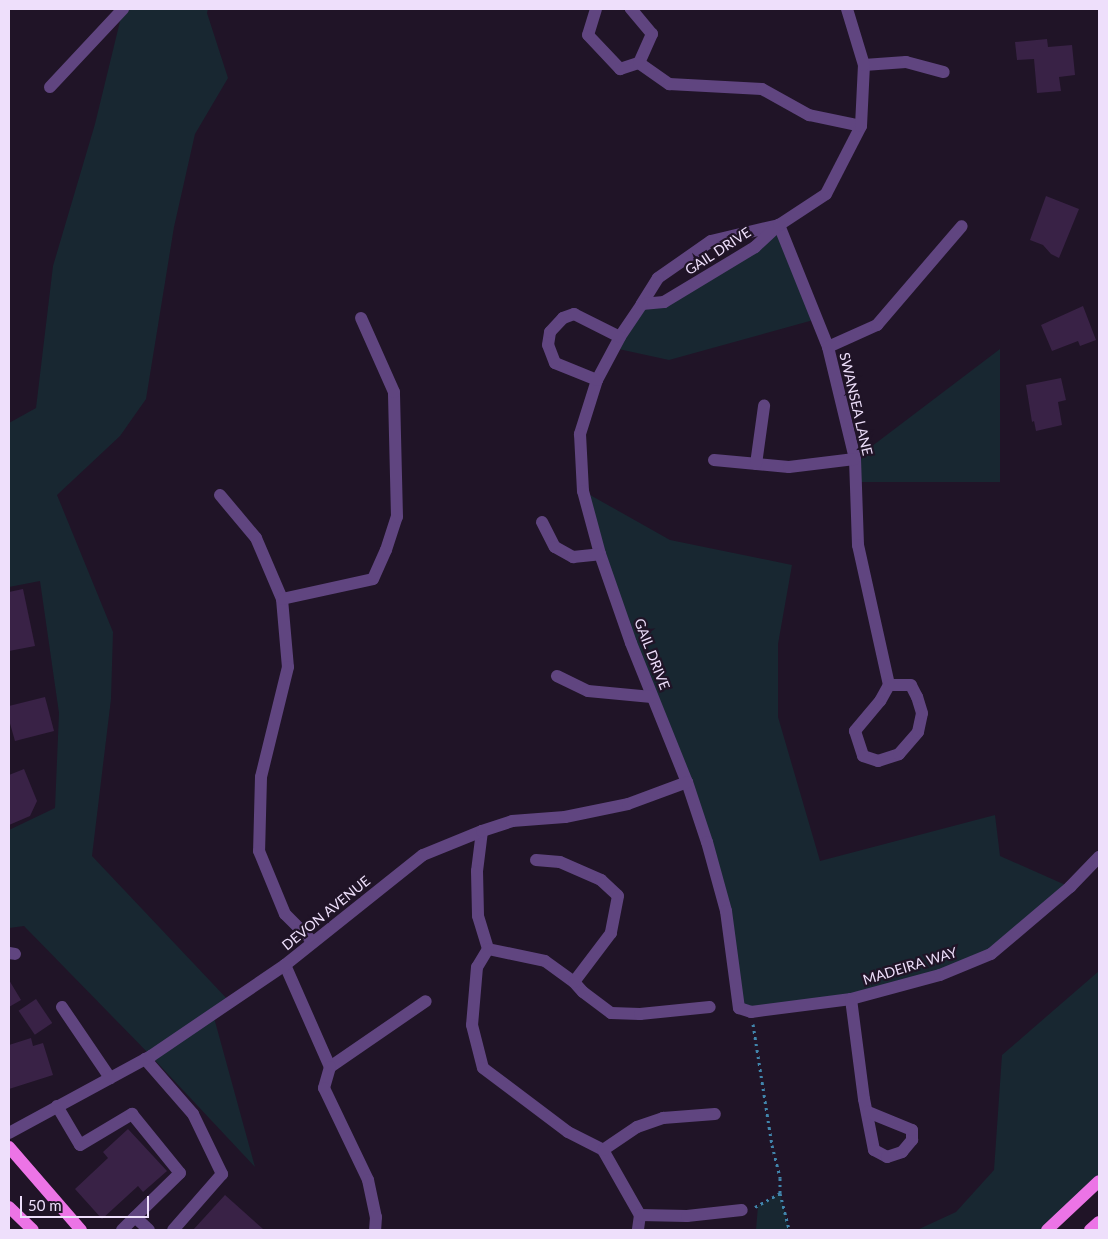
<!DOCTYPE html>
<style>
body{margin:0}
#map{position:relative;width:1108px;height:1239px;overflow:hidden;background:#201427;font-family:Lato,sans-serif}
div>[style]{position:absolute}
.green>*{inset:0;background:#182731}
.building>*{inset:0;background:#392246;transform-origin:0 0}
.path>*{height:3px;margin-top:-1.5px;transform-origin:0;background:repeating-linear-gradient(90deg,#4185ac 0 2.5px,transparent 0 6.5px)}
.minor>*{height:12px;margin:-6px;padding:0 6px;transform-origin:6px;border-radius:6px;background:#604580}
.major>*{height:12px;margin:-6px;padding:0 6px;transform-origin:6px;border-radius:6px;background:#ec74e6}
span{translate:-50% -50%;white-space:nowrap;text-align:center;line-height:1.15;-webkit-text-stroke:4.5px #201427;paint-order:stroke}
.street-label{font-size:14px;color:#eedffb}
.frame{position:absolute;inset:0;border:10px solid #eedffb;pointer-events:none}
.scale{position:absolute;left:20px;top:1196px;width:129px;height:22px;box-sizing:border-box;border:2px solid #eedffb;border-top:0;padding-left:6px;font-size:15px;line-height:18px;white-space:nowrap;color:#eedffb;-webkit-text-stroke:4px #201427;paint-order:stroke}
</style>
<div id="map">
<div class="green">
<div style="clip-path:polygon(123px 9px,208px 9px,207px 13px,228px 78px,195px 134px,174px 227px,146px 399px,120px 436px,57px 495px,113px 632px,111px 699px,92px 856px,230px 1002px,213px 1014px,255px 1167px,151px 1056px,24px 926px,9px 928px,9px 830px,55px 808px,59px 713px,40px 581px,9px 587px,9px 423px,36px 408px,53px 266px,95px 124px)"></div>
<div style="clip-path:polygon(779px 225px,817px 319px,669px 360px,614px 348px,642px 304px,664px 302px)"></div>
<div style="clip-path:polygon(1000px 349px,1000px 482px,856px 482px,855px 459px)"></div>
<div style="clip-path:polygon(583px 491px,670px 540px,792px 565px,778px 644px,778px 717px,820px 861px,995px 815px,1000px 856px,1070px 887px,991px 954px,851px 999px,739px 1008px,726px 911px)"></div>
<div style="clip-path:polygon(1099px 971px,1099px 1181px,1047px 1230px,917px 1230px,956px 1212px,994px 1170px,1002px 1055px)"></div>
<div style="clip-path:polygon(780px 1193px,789px 1230px,756px 1230px,758px 1206px)"></div>
</div>
<div class="building">
<div style="clip-path:polygon(1047px 39px,1048px 47px,1072px 45px,1075px 75px,1059px 77px,1061px 91px,1037px 93px,1034px 59px,1017px 60px,1015px 42px)"></div>
<div style="clip-path:polygon(1046px 196px,1079px 209px,1059px 258px,1051px 254px,1043px 245px,1030px 240px)"></div>
<div style="clip-path:polygon(1083px 306px,1096px 340px,1080px 346px,1078px 341px,1052px 351px,1041px 325px)"></div>
<div style="clip-path:polygon(1061px 378px,1066px 400px,1058px 402px,1062px 425px,1036px 431px,1034px 421px,1032px 422px,1026px 385px)"></div>
<div style="clip-path:polygon(23px 589px,35px 646px,9px 651px,9px 592px)"></div>
<div style="clip-path:polygon(45px 697px,54px 731px,15px 741px,9px 720px,9px 706px)"></div>
<div style="clip-path:polygon(24px 769px,37px 801px,30px 816px,9px 825px,9px 775px)"></div>
<div style="clip-path:polygon(9px 980px,21px 1000px,9px 1007px)"></div>
<div style="left:36px;top:999px;width:29px;height:21px;rotate:56deg"></div>
<div style="clip-path:polygon(31px 1038px,33px 1046px,43px 1043px,53px 1075px,9px 1089px,9px 1045px)"></div>
<div style="clip-path:polygon(128px 1129px,167px 1171px,143px 1192px,138px 1186px,102px 1219px,75px 1189px,108px 1158px,103px 1152px)"></div>
<div style="clip-path:polygon(225px 1195px,263px 1229px,262px 1230px,193px 1230px)"></div>
</div>
<div class="path">
<div style="left:753px;top:1024px;width:122px;rotate:81.1deg"></div>
<div style="left:772px;top:1145px;width:34px;rotate:76deg"></div>
<div style="left:780px;top:1178px;width:15px;rotate:90deg"></div>
<div style="left:780px;top:1193px;width:38px;rotate:76deg"></div>
<div style="left:755px;top:1207px;width:29px;rotate:-29deg"></div>
</div>
<div class="minor">
<div style="left:596px;top:9px;width:27px;rotate:107deg"></div>
<div style="left:588px;top:35px;width:47px;rotate:46.7deg"></div>
<div style="left:620px;top:69px;width:20px;rotate:-18deg"></div>
<div style="left:639px;top:63px;width:32px;rotate:-66deg"></div>
<div style="left:652px;top:34px;width:33px;rotate:-130deg"></div>
<div style="left:639px;top:63px;width:37px;rotate:35deg"></div>
<div style="left:669px;top:84px;width:93px;rotate:3.1deg"></div>
<div style="left:762px;top:89px;width:54px;rotate:29deg"></div>
<div style="left:809px;top:115px;width:53px;rotate:11.9deg"></div>
<div style="left:864px;top:65px;width:42px;rotate:-4.1deg"></div>
<div style="left:906px;top:62px;width:39px;rotate:15deg"></div>
<div style="left:50px;top:87px;width:107px;rotate:-46.9deg"></div>
<div style="left:779px;top:225px;width:131px;rotate:68.1deg"></div>
<div style="left:828px;top:347px;width:115px;rotate:76.4deg"></div>
<div style="left:855px;top:459px;width:86px;rotate:88deg"></div>
<div style="left:858px;top:545px;width:143px;rotate:77.5deg"></div>
<div style="left:889px;top:685px;width:18px;rotate:119deg"></div>
<div style="left:880px;top:701px;width:39px;rotate:130deg"></div>
<div style="left:855px;top:731px;width:26px;rotate:72deg"></div>
<div style="left:863px;top:756px;width:16px;rotate:18deg"></div>
<div style="left:878px;top:761px;width:22px;rotate:-18deg"></div>
<div style="left:899px;top:754px;width:29px;rotate:-49deg"></div>
<div style="left:918px;top:732px;width:19px;rotate:-78deg"></div>
<div style="left:922px;top:713px;width:17px;rotate:-107deg"></div>
<div style="left:917px;top:697px;width:13px;rotate:-117deg"></div>
<div style="left:911px;top:685px;width:22px;rotate:180deg"></div>
<div style="left:779px;top:225px;width:70px;rotate:166.8deg"></div>
<div style="left:711px;top:241px;width:65px;rotate:145.1deg"></div>
<div style="left:658px;top:278px;width:31px;rotate:122deg"></div>
<div style="left:642px;top:304px;width:22px;rotate:-5deg"></div>
<div style="left:664px;top:302px;width:106px;rotate:-31.1deg"></div>
<div style="left:755px;top:247px;width:33px;rotate:-43deg"></div>
<div style="left:779px;top:225px;width:56px;rotate:-33.4deg"></div>
<div style="left:826px;top:194px;width:76px;rotate:-62.8deg"></div>
<div style="left:861px;top:126px;width:61px;rotate:-87.2deg"></div>
<div style="left:864px;top:65px;width:59px;rotate:-106.9deg"></div>
<div style="left:642px;top:304px;width:40px;rotate:124deg"></div>
<div style="left:620px;top:337px;width:49px;rotate:118.1deg"></div>
<div style="left:597px;top:380px;width:57px;rotate:107.5deg"></div>
<div style="left:580px;top:434px;width:57px;rotate:87deg"></div>
<div style="left:583px;top:491px;width:65px;rotate:74.9deg"></div>
<div style="left:600px;top:554px;width:94px;rotate:70.8deg"></div>
<div style="left:631px;top:643px;width:150px;rotate:68.1deg"></div>
<div style="left:687px;top:782px;width:63px;rotate:71.6deg"></div>
<div style="left:707px;top:842px;width:72px;rotate:74.6deg"></div>
<div style="left:726px;top:911px;width:98px;rotate:82.4deg"></div>
<div style="left:739px;top:1008px;width:13px;rotate:18deg"></div>
<div style="left:751px;top:1012px;width:101px;rotate:-7.4deg"></div>
<div style="left:851px;top:999px;width:92px;rotate:-15.1deg"></div>
<div style="left:940px;top:975px;width:55px;rotate:-22.4deg"></div>
<div style="left:991px;top:954px;width:104px;rotate:-40.3deg"></div>
<div style="left:1070px;top:887px;width:42px;rotate:-46deg"></div>
<div style="left:828px;top:347px;width:54px;rotate:-24.2deg"></div>
<div style="left:877px;top:325px;width:130px;rotate:-49.4deg"></div>
<div style="left:597px;top:380px;width:45px;rotate:-158deg"></div>
<div style="left:555px;top:363px;width:19px;rotate:-111deg"></div>
<div style="left:548px;top:345px;width:13px;rotate:-81deg"></div>
<div style="left:550px;top:332px;width:19px;rotate:-47deg"></div>
<div style="left:563px;top:318px;width:12px;rotate:-20deg"></div>
<div style="left:574px;top:314px;width:51px;rotate:26.6deg"></div>
<div style="left:714px;top:460px;width:75px;rotate:5.3deg"></div>
<div style="left:789px;top:467px;width:66px;rotate:-6.9deg"></div>
<div style="left:756px;top:464px;width:59px;rotate:-82.1deg"></div>
<div style="left:220px;top:495px;width:56px;rotate:50.1deg"></div>
<div style="left:256px;top:538px;width:66px;rotate:66.9deg"></div>
<div style="left:282px;top:599px;width:68px;rotate:85deg"></div>
<div style="left:288px;top:667px;width:113px;rotate:103.8deg"></div>
<div style="left:261px;top:777px;width:74px;rotate:91.5deg"></div>
<div style="left:259px;top:851px;width:68px;rotate:67.6deg"></div>
<div style="left:285px;top:914px;width:38px;rotate:45deg"></div>
<div style="left:542px;top:522px;width:28px;rotate:63deg"></div>
<div style="left:555px;top:547px;width:21px;rotate:29deg"></div>
<div style="left:573px;top:557px;width:27px;rotate:-6deg"></div>
<div style="left:282px;top:599px;width:93px;rotate:-12.4deg"></div>
<div style="left:373px;top:579px;width:32px;rotate:-66deg"></div>
<div style="left:386px;top:550px;width:35px;rotate:-72deg"></div>
<div style="left:397px;top:517px;width:125px;rotate:-91.4deg"></div>
<div style="left:394px;top:392px;width:81px;rotate:-114deg"></div>
<div style="left:557px;top:676px;width:34px;rotate:26deg"></div>
<div style="left:588px;top:691px;width:64px;rotate:5.4deg"></div>
<div style="left:482px;top:831px;width:40px;rotate:97.1deg"></div>
<div style="left:477px;top:871px;width:45px;rotate:88.7deg"></div>
<div style="left:478px;top:916px;width:34px;rotate:73deg"></div>
<div style="left:488px;top:949px;width:58px;rotate:11.9deg"></div>
<div style="left:545px;top:961px;width:36px;rotate:36deg"></div>
<div style="left:574px;top:982px;width:13px;rotate:48deg"></div>
<div style="left:583px;top:992px;width:35px;rotate:37deg"></div>
<div style="left:611px;top:1013px;width:29px;rotate:2deg"></div>
<div style="left:640px;top:1014px;width:70px;rotate:-5.7deg"></div>
<div style="left:536px;top:860px;width:24px;rotate:5deg"></div>
<div style="left:560px;top:862px;width:45px;rotate:23.7deg"></div>
<div style="left:601px;top:880px;width:23px;rotate:43deg"></div>
<div style="left:618px;top:896px;width:38px;rotate:101deg"></div>
<div style="left:611px;top:933px;width:61px;rotate:127.1deg"></div>
<div style="left:488px;top:949px;width:21px;rotate:121deg"></div>
<div style="left:477px;top:967px;width:58px;rotate:94.9deg"></div>
<div style="left:472px;top:1025px;width:44px;rotate:75.7deg"></div>
<div style="left:483px;top:1068px;width:106px;rotate:37deg"></div>
<div style="left:568px;top:1132px;width:39px;rotate:27deg"></div>
<div style="left:603px;top:1150px;width:75px;rotate:60.4deg"></div>
<div style="left:640px;top:1215px;width:15px;rotate:98deg"></div>
<div style="left:9px;top:953px;width:6px;rotate:9deg"></div>
<div style="left:285px;top:965px;width:111px;rotate:66.2deg"></div>
<div style="left:330px;top:1067px;width:116px;rotate:-34.5deg"></div>
<div style="left:851px;top:999px;width:101px;rotate:82.6deg"></div>
<div style="left:864px;top:1099px;width:52px;rotate:78.9deg"></div>
<div style="left:874px;top:1150px;width:15px;rotate:28deg"></div>
<div style="left:887px;top:1157px;width:16px;rotate:-18deg"></div>
<div style="left:902px;top:1152px;width:16px;rotate:-50deg"></div>
<div style="left:912px;top:1140px;width:10px;rotate:-90deg"></div>
<div style="left:912px;top:1130px;width:48px;rotate:-157.8deg"></div>
<div style="left:62px;top:1007px;width:86px;rotate:55.9deg"></div>
<div style="left:145px;top:1059px;width:73px;rotate:48.9deg"></div>
<div style="left:193px;top:1114px;width:67px;rotate:64.2deg"></div>
<div style="left:222px;top:1174px;width:74px;rotate:131.2deg"></div>
<div style="left:330px;top:1067px;width:22px;rotate:106deg"></div>
<div style="left:324px;top:1088px;width:102px;rotate:64.4deg"></div>
<div style="left:368px;top:1180px;width:38px;rotate:78deg"></div>
<div style="left:376px;top:1217px;width:13px;rotate:94deg"></div>
<div style="left:57px;top:1106px;width:45px;rotate:59.5deg"></div>
<div style="left:80px;top:1145px;width:61px;rotate:-30.8deg"></div>
<div style="left:132px;top:1114px;width:76px;rotate:50.9deg"></div>
<div style="left:180px;top:1173px;width:63px;rotate:135.6deg"></div>
<div style="left:135px;top:1217px;width:19px;rotate:43deg"></div>
<div style="left:9px;top:1133px;width:162px;rotate:-28.5deg"></div>
<div style="left:151px;top:1056px;width:162px;rotate:-34.2deg"></div>
<div style="left:285px;top:965px;width:176px;rotate:-38.6deg"></div>
<div style="left:423px;top:855px;width:64px;rotate:-22.1deg"></div>
<div style="left:482px;top:831px;width:32px;rotate:-18deg"></div>
<div style="left:512px;top:821px;width:53px;rotate:-4.3deg"></div>
<div style="left:565px;top:817px;width:64px;rotate:-11.7deg"></div>
<div style="left:628px;top:804px;width:63px;rotate:-20.4deg"></div>
<div style="left:603px;top:1150px;width:41px;rotate:-34.1deg"></div>
<div style="left:637px;top:1127px;width:28px;rotate:-19deg"></div>
<div style="left:663px;top:1118px;width:52px;rotate:-4.4deg"></div>
<div style="left:640px;top:1215px;width:47px;rotate:1.2deg"></div>
<div style="left:687px;top:1216px;width:55px;rotate:-6.2deg"></div>
<div style="left:122px;top:1230px;width:18px;rotate:-45deg"></div>
</div>
<div class="major">
<div style="left:9px;top:1147px;width:110px;rotate:49.1deg"></div>
<div style="left:9px;top:1207px;width:33px;rotate:44deg"></div>
<div style="left:1047px;top:1230px;width:71px;rotate:-43.3deg"></div>
<div style="left:1090px;top:1230px;width:12px;rotate:-42deg"></div>
</div>
<div class="street-label">
<span style="left:718px;top:251px;rotate:-33deg">GAIL DRIVE</span>
<span style="left:856px;top:404px;rotate:77deg">SWANSEA LANE</span>
<span style="left:652px;top:654px;rotate:69deg">GAIL DRIVE</span>
<span style="left:326px;top:913px;rotate:-39deg">DEVON AVENUE</span>
<span style="left:910px;top:966px;rotate:-17deg">MADEIRA WAY</span>
</div>
<div class="frame"></div>
<div class="scale">50 m</div>
</div>
